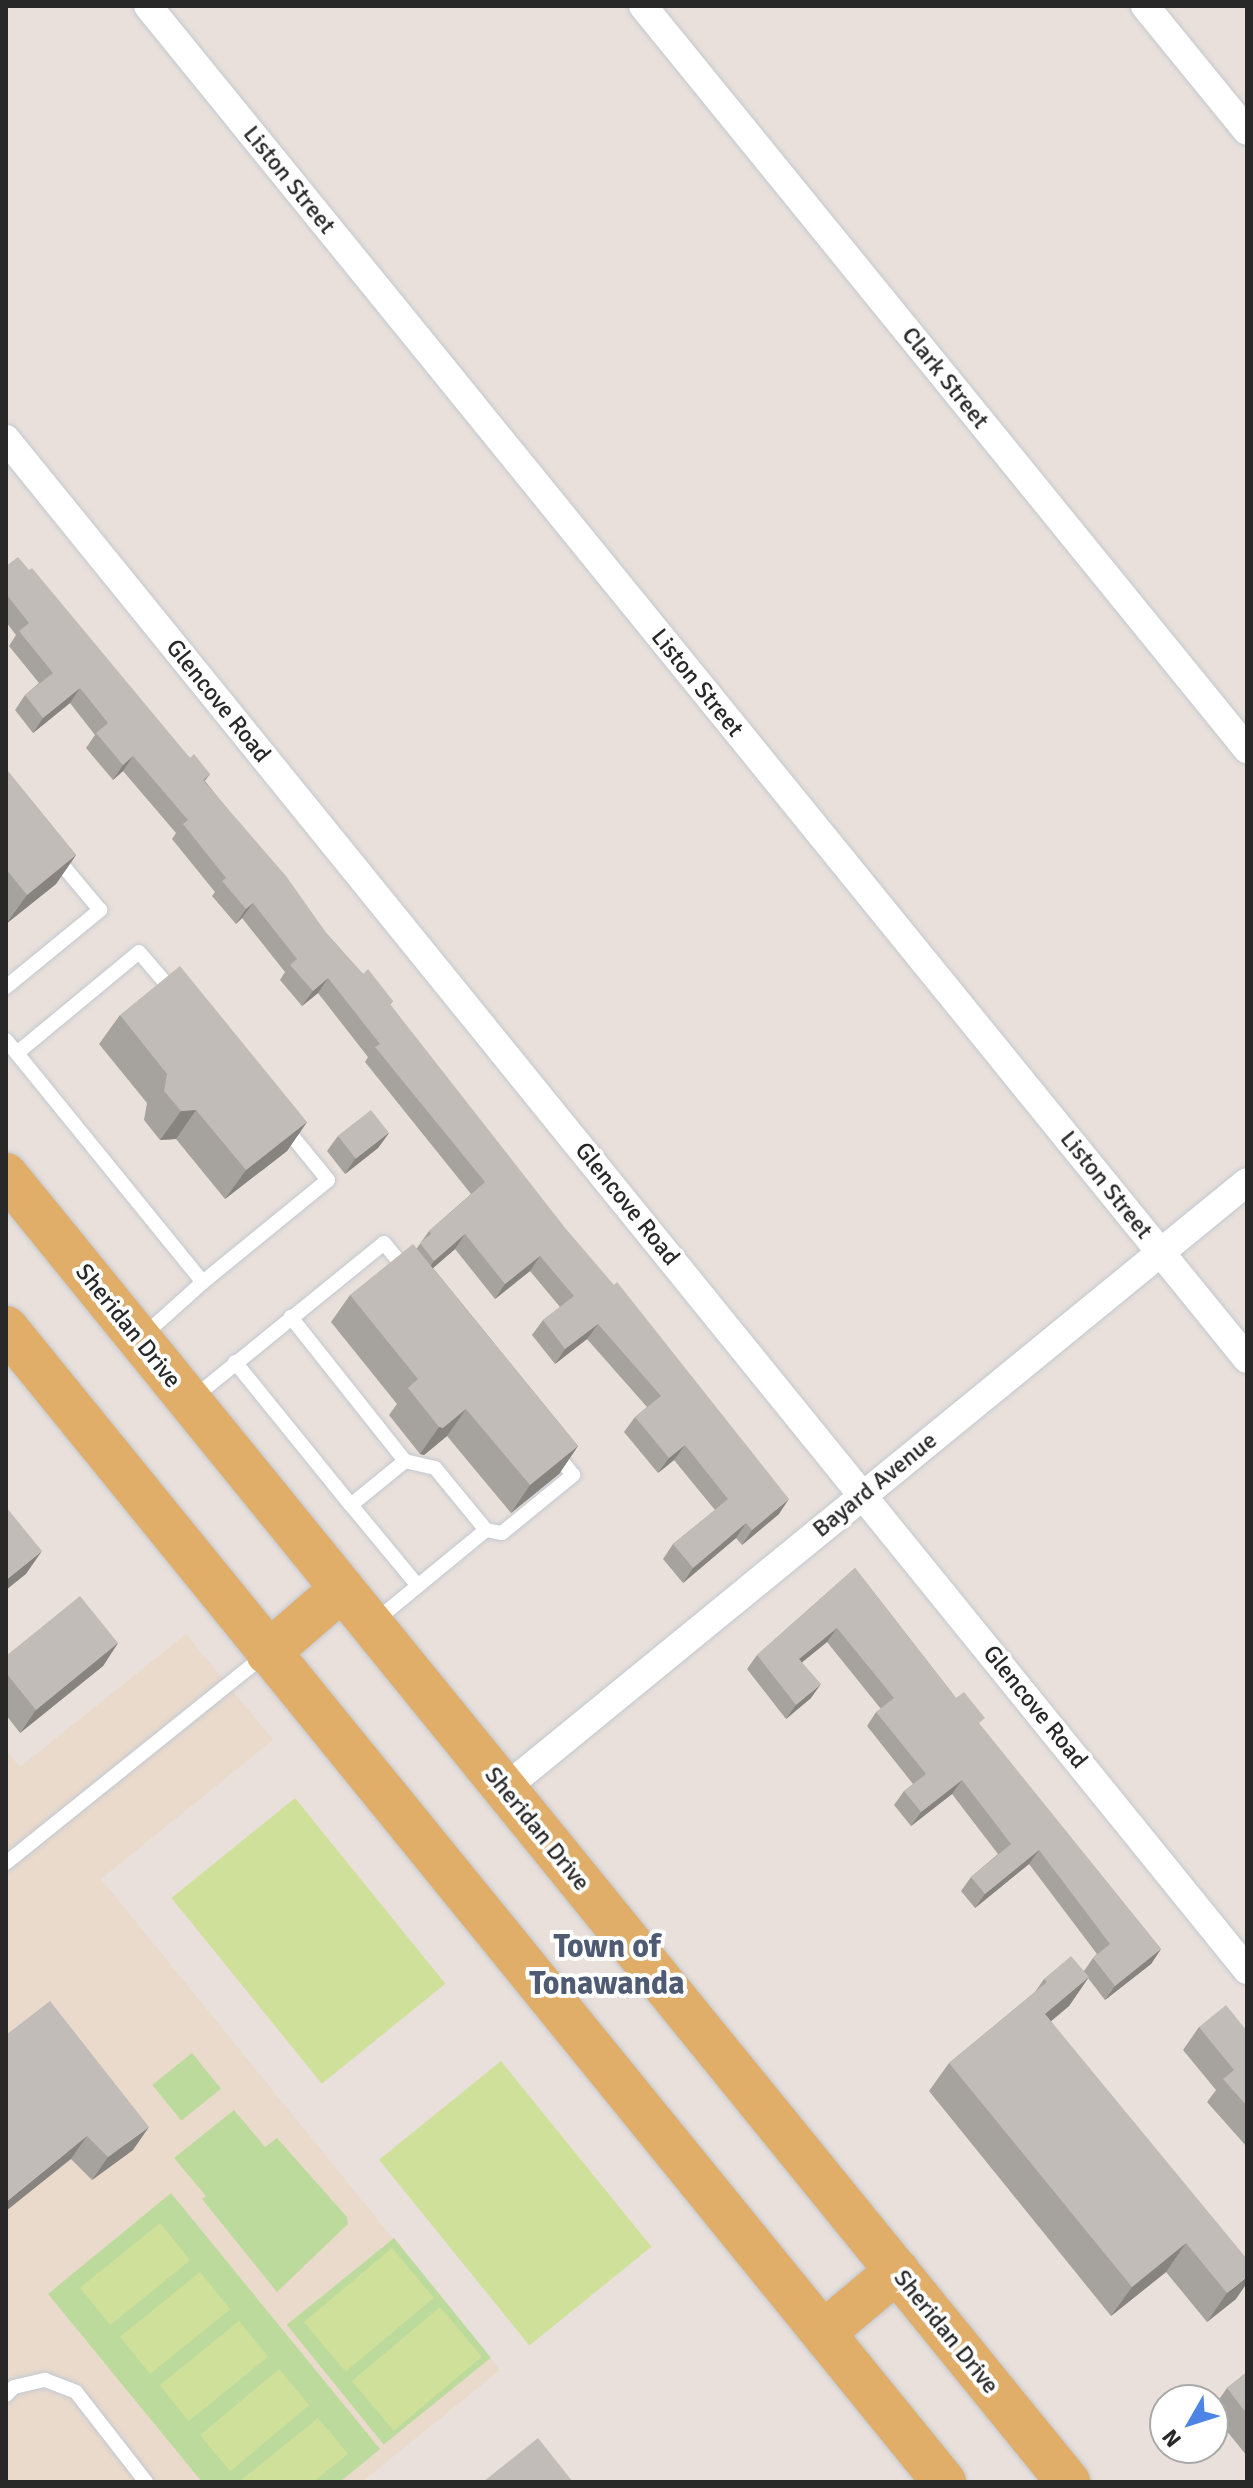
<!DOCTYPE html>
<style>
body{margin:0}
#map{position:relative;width:1253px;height:2488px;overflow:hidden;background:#e9e0db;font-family:Signika,sans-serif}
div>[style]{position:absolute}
.education>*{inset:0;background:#e9dacc}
.green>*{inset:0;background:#bdda9d;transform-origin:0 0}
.pitch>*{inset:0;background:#cfe09a;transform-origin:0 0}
.roads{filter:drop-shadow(0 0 2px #c3c8d0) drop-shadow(0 0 2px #c3c8d0)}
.lane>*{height:14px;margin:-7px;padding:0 7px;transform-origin:7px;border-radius:7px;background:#fff}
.street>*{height:28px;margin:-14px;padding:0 14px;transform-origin:14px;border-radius:14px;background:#fff}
.primary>*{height:44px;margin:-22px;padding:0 22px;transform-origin:22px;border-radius:22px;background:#e0ae69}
.wall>*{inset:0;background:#a6a29d}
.shaded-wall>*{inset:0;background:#878480}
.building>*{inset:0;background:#c1bcb7;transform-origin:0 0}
span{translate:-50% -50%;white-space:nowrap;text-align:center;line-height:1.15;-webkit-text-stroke:8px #fff;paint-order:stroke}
.street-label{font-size:24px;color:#282828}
.district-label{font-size:32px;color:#4e5b73;font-weight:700}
.frame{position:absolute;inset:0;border:8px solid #282828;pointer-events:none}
.north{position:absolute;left:1149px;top:2384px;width:80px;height:80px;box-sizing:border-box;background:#fff;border:2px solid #a9a9a9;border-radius:50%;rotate:231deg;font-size:22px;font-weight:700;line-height:32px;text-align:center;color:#282828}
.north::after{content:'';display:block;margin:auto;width:28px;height:36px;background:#4c85e5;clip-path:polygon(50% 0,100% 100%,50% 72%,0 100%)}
</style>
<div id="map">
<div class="education">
<div style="clip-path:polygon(186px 1634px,273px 1740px,101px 1879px,500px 2370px,362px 2482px,6px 2482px,6px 1750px,20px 1767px)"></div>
</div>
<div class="green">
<div style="left:192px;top:2053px;width:46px;height:51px;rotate:51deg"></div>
<div style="clip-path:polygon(234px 2110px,265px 2147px,277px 2138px,347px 2217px,348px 2224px,277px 2292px,202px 2199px,206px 2196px,174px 2158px)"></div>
<div style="clip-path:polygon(171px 2193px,380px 2449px,340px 2482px,202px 2482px,48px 2294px)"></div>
<div style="left:394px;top:2238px;width:154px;height:138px;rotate:51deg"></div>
</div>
<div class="pitch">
<div style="left:295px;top:1798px;width:239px;height:159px;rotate:51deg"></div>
<div style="left:501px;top:2061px;width:239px;height:157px;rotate:51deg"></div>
<div style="left:160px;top:2223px;width:48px;height:103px;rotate:51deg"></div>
<div style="left:392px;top:2248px;width:65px;height:115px;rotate:50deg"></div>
<div style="left:200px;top:2272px;width:48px;height:103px;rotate:51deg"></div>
<div style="left:440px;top:2307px;width:65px;height:115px;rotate:50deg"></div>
<div style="left:239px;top:2321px;width:46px;height:102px;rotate:51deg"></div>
<div style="left:279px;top:2369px;width:47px;height:103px;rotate:50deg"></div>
<div style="clip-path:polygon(318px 2418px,348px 2454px,313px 2482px,239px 2482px)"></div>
</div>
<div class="roads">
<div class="lane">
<div style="left:6px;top:987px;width:122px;rotate:-39.3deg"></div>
<div style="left:100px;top:910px;width:70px;rotate:-129.8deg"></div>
<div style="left:6px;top:1040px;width:312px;rotate:50.9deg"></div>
<div style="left:203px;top:1282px;width:82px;rotate:138deg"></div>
<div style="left:17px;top:1053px;width:158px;rotate:-39.6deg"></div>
<div style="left:139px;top:952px;width:54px;rotate:49.5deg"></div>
<div style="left:203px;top:1282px;width:161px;rotate:-39.2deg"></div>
<div style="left:328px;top:1180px;width:70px;rotate:-129.2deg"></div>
<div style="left:235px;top:1362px;width:184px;rotate:51deg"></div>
<div style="left:351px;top:1505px;width:70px;rotate:-39.2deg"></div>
<div style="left:405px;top:1461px;width:184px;rotate:-128.4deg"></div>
<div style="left:192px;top:1399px;width:247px;rotate:-39.1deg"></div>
<div style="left:384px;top:1243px;width:36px;rotate:51deg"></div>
<div style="left:351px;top:1505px;width:105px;rotate:50.4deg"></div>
<div style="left:486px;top:1530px;width:16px;rotate:11deg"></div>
<div style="left:502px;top:1533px;width:92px;rotate:-39.2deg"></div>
<div style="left:573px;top:1475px;width:31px;rotate:-128deg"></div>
<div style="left:374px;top:1622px;width:145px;rotate:-39.4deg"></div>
<div style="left:486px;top:1530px;width:80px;rotate:-129.4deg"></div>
<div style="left:435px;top:1468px;width:31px;rotate:-167deg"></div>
<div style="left:6px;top:1863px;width:332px;rotate:-38.8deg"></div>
<div style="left:6px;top:2395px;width:11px;rotate:-45deg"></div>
<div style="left:14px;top:2387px;width:32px;rotate:-13deg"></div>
<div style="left:45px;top:2380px;width:33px;rotate:21deg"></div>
<div style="left:76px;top:2392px;width:114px;rotate:52.1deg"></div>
</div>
<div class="street">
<div style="left:148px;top:6px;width:1743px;rotate:50.91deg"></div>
<div style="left:643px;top:6px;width:958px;rotate:50.89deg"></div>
<div style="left:1145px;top:6px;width:161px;rotate:50.8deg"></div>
<div style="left:6px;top:439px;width:1971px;rotate:50.97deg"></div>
<div style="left:504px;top:1789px;width:959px;rotate:-39.25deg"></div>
</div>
<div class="primary">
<div style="left:6px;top:1175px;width:1684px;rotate:50.9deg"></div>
<div style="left:6px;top:1328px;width:1487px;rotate:50.89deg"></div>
<div style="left:268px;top:1653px;width:98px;rotate:-40.9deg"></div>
<div style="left:823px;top:2333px;width:97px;rotate:-40deg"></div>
</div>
</div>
<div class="wall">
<div style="clip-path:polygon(6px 566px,190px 758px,210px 774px,205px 781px,327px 934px,363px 974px,393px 1001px,390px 1005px,779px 1514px,742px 1545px,736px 1538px,683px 1583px,663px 1559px,673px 1544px,715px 1510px,674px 1460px,658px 1473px,624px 1432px,635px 1417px,647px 1407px,587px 1339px,555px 1364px,532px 1335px,543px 1320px,560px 1307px,530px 1271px,495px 1299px,455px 1249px,433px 1268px,578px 1446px,559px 1474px,511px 1513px,447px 1436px,424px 1455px,420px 1454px,389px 1415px,397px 1404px,331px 1322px,350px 1295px,417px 1248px,429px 1231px,471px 1194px,365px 1062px,368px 1057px,318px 993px,302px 1006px,280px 980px,285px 972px,242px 918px,236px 924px,212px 896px,215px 892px,172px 839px,176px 833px,123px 771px,113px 780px,86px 748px,95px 735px,70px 703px,33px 733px,15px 710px,25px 695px,39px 683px,9px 646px,16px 635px,6px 622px)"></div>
<div style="clip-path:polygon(6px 769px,76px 855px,56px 884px,6px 924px)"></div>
<div style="clip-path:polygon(120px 1015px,307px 1122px,287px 1151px,225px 1199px,176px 1139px,160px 1140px,144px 1120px,147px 1103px,99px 1044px)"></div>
<div style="clip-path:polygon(389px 1133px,378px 1148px,345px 1174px,327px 1151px,338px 1136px)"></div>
<div style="clip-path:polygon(855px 1568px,956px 1698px,980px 1725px,1161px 1949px,1151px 1964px,1105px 2000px,1088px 1978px,1069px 2006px,1051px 2021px,1236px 2299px,1207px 2322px,1166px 2272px,1111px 2316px,929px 2091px,949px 2063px,1035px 1992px,1044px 1979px,1084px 1971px,1093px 1958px,1097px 1954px,1029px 1864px,975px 1908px,961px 1891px,971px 1877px,998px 1854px,952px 1794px,911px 1826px,894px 1805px,904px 1791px,913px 1784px,867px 1726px,876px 1712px,881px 1709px,827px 1642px,802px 1662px,811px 1698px,786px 1719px,747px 1669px,757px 1655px)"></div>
<div style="clip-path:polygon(118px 1643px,103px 1666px,20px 1733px,6px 1715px,6px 1656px)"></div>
<div style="clip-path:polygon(1199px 2027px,1247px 2031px,1247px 2147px,1207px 2102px,1216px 2090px,1183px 2050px)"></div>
<div style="clip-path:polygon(6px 2035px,133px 2150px,92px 2180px,71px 2159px)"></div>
<div style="clip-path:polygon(1247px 2372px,1247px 2456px,1213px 2414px,1213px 2408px,1227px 2388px)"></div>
</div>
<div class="shaded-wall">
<div style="clip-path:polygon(80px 688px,70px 703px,33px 733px,43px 718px)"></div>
<div style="clip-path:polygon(133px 756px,123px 771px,113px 780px,123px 765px)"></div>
<div style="clip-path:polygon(76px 855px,56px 884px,6px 924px,27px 895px)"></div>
<div style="clip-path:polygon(253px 903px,242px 918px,236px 924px,246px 909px)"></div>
<div style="clip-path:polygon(328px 978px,318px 993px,302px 1006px,313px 991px)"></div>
<div style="clip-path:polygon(196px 1110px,176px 1139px,160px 1140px,181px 1111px)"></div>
<div style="clip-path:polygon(307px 1122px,287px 1151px,225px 1199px,246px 1170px)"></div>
<div style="clip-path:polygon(389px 1133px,378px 1148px,345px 1174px,355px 1159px)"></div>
<div style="clip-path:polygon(465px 1234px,455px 1249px,424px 1276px,434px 1261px)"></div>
<div style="clip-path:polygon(540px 1256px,530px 1271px,495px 1299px,505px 1284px)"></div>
<div style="clip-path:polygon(598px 1324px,587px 1339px,555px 1364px,565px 1349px)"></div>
<div style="clip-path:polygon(466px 1409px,447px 1436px,424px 1455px,420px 1454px,439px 1427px)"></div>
<div style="clip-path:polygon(685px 1445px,674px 1460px,658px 1473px,669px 1458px)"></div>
<div style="clip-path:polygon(578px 1446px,559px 1474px,511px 1513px,530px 1485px)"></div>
<div style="clip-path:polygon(789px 1499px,779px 1514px,742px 1545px,752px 1530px)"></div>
<div style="clip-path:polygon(746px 1523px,736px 1538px,683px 1583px,693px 1568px)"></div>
<div style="clip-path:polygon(42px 1551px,26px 1574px,6px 1590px,6px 1580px)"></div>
<div style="clip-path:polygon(837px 1628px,827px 1642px,789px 1673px,799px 1659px)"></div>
<div style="clip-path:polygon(118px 1643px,103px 1666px,20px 1733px,36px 1710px)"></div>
<div style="clip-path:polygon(821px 1684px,811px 1698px,786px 1719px,796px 1705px)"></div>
<div style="clip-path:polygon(962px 1780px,952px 1794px,911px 1826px,921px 1812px)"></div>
<div style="clip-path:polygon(1039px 1850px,1029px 1864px,975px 1908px,985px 1894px)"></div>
<div style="clip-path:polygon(1161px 1949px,1151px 1964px,1105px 2000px,1115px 1986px)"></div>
<div style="clip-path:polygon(1089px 1977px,1069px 2006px,1025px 2043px,1045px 2014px)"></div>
<div style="clip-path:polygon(149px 2127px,133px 2150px,92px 2180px,108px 2157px)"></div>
<div style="clip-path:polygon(87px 2136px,71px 2159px,6px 2211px,6px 2202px)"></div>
<div style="clip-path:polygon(1186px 2243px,1166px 2272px,1111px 2316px,1132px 2287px)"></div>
<div style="clip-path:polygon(1247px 2277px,1247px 2283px,1236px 2299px,1207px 2322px,1227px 2293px)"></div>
</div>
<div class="building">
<div style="clip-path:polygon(18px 557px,29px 570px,32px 568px,190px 758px,194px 754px,210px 774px,203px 780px,286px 876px,327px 934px,363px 974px,368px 969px,393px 1001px,390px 1004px,566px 1229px,614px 1285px,617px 1282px,789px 1499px,752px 1530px,746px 1523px,693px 1568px,673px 1544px,728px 1499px,685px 1445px,669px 1458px,635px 1417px,661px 1396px,598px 1324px,565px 1349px,543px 1320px,574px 1296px,540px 1256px,505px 1284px,465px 1234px,434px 1261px,420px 1243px,431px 1234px,429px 1231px,485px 1182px,375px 1047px,380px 1044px,328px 978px,313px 991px,290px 965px,297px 959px,253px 903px,246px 909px,222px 881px,226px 878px,183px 824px,188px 820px,133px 756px,123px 765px,96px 733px,108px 723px,80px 688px,43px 718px,25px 695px,53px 673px,19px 631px,29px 623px,6px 594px,6px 566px)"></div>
<div style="clip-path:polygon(6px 769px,76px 855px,27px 895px,6px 869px)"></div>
<div style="clip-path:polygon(180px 966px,307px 1122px,246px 1170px,196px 1110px,181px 1111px,164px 1091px,167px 1074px,120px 1015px)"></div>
<div style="left:371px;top:1110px;width:29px;height:42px;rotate:52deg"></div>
<div style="clip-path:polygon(413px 1244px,578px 1446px,530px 1485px,466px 1409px,443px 1428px,439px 1427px,408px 1388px,418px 1379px,350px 1295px)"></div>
<div style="clip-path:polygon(6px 1507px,42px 1551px,6px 1580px)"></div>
<div style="clip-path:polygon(855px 1568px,956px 1698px,964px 1692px,985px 1718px,979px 1723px,1161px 1949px,1115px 1986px,1093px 1958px,1110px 1944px,1039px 1850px,985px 1894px,971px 1877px,1011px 1844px,962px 1780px,921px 1812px,904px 1791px,926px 1774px,876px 1712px,894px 1698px,837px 1628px,799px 1659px,821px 1684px,796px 1705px,757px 1655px)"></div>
<div style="clip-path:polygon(80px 1596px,118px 1643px,36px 1710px,6px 1673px,6px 1656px)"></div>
<div style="clip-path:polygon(1071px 1956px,1089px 1977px,1045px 2014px,1247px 2259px,1247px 2277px,1227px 2293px,1186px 2243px,1132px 2287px,949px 2063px,1047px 1982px,1044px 1979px)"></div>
<div style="clip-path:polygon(50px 2001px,149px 2127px,108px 2157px,87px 2136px,6px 2202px,6px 2035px)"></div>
<div style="clip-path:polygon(1226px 2005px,1247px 2031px,1247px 2106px,1223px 2079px,1234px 2070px,1199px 2027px)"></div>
<div style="clip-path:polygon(1247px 2372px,1247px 2414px,1227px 2388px)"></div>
<div style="clip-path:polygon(538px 2438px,573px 2482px,483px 2482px)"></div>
</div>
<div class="street-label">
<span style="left:289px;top:180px;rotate:51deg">Liston Street</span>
<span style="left:945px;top:378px;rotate:51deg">Clark Street</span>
<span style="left:697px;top:683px;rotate:51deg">Liston Street</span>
<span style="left:218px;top:701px;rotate:51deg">Glencove Road</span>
<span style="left:1106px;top:1185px;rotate:51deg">Liston Street</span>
<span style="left:627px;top:1204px;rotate:51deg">Glencove Road</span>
<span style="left:128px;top:1326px;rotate:51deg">Sheridan Drive</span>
<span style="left:875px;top:1485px;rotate:-39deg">Bayard Avenue</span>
<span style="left:1035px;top:1707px;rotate:51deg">Glencove Road</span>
<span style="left:537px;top:1829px;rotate:51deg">Sheridan Drive</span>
<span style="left:946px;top:2332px;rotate:51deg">Sheridan Drive</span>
</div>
<div class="district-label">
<span style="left:607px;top:1966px">Town of<br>Tonawanda</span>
</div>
<div class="frame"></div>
<div class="north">N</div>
</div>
